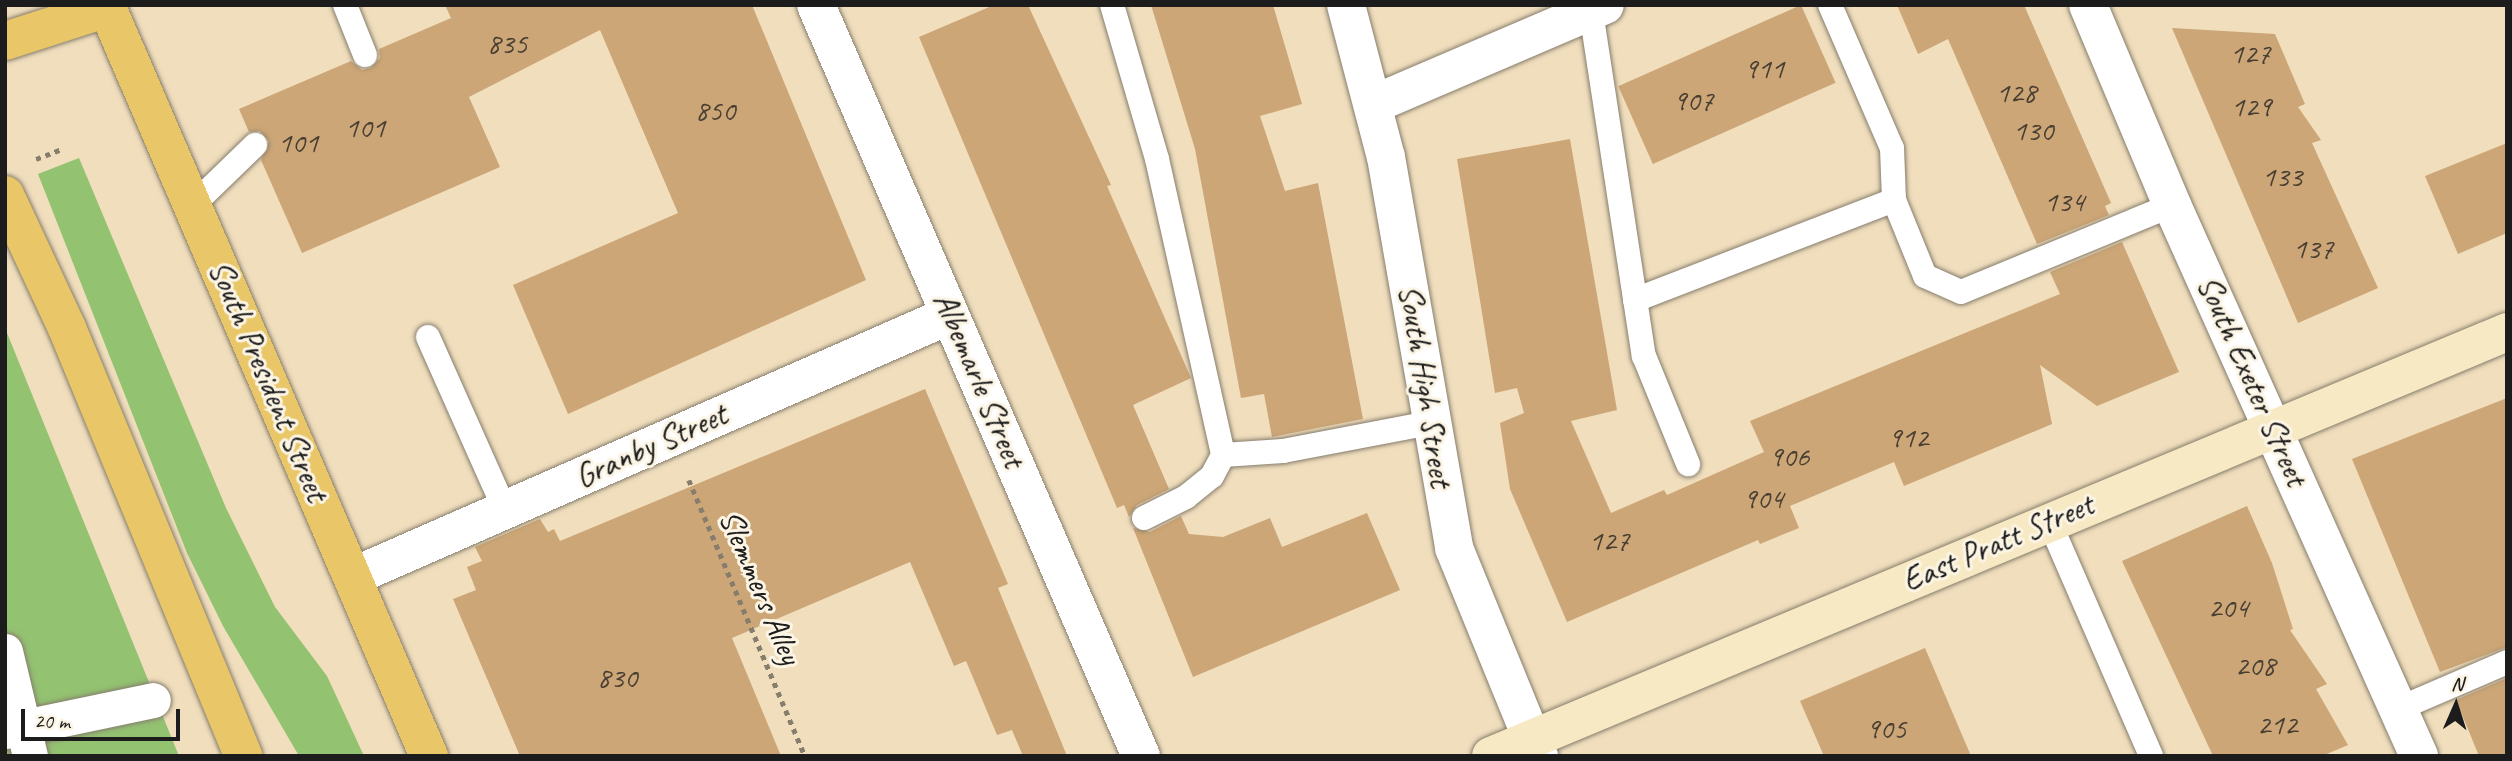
<!DOCTYPE html>
<style>
body{margin:0}
#map{position:relative;width:2512px;height:761px;overflow:hidden;background:#f0debd;font-family:Caveat,sans-serif}
div>[style]{position:absolute}
.green>*{inset:0;background:#93c271}
.building>*{inset:0;background:#cca676;transform-origin:0 0}
.path>*{height:4.5px;margin-top:-2.25px;transform-origin:0;background:repeating-linear-gradient(90deg,#867d6c 0 5px,transparent 0 10px)}
.roads{filter:drop-shadow(0 0 2px #867d6c) drop-shadow(0 0 2px #867d6c)}
.service>*{height:24px;margin:-12px;padding:0 12px;transform-origin:12px;border-radius:12px;background:#fff}
.pedestrian>*{height:35px;margin:-17.5px;padding:0 17.5px;transform-origin:17.5px;border-radius:17.5px;background:#fff}
.minor>*{height:38px;margin:-19px;padding:0 19px;transform-origin:19px;border-radius:19px;background:#fff}
.secondary>*{height:38px;margin:-19px;padding:0 19px;transform-origin:19px;border-radius:19px;background:#f6e9c3}
.primary>*{height:38px;margin:-19px;padding:0 19px;transform-origin:19px;border-radius:19px;background:#e9c769}
span{translate:-50% -50%;white-space:nowrap;text-align:center;line-height:1.15;-webkit-text-stroke:6px #fcf5e5;paint-order:stroke}
.number-label{font-size:30px;color:#483e32}
.number-label span{-webkit-text-stroke-width:0}
.street-label{font-size:33px;color:#1c1c1c}
.frame{position:absolute;inset:0;border:7px solid #1c1c1c;pointer-events:none}
.north{position:absolute;left:2421px;top:670px;width:70px;height:70px;-webkit-text-stroke:5px #fcf5e5;paint-order:stroke;rotate:3deg;font-size:19px;font-weight:700;line-height:28px;text-align:center;color:#1c1c1c}
.north::after{content:'';display:block;margin:auto;width:24px;height:32px;background:#1c1c1c;clip-path:polygon(50% 0,100% 100%,50% 72%,0 100%)}
.scale{position:absolute;left:21px;top:709px;width:159px;height:32px;box-sizing:border-box;border:4px solid #1c1c1c;border-top:0;padding-left:9px;font-size:21px;line-height:24px;white-space:nowrap;color:#1c1c1c;-webkit-text-stroke:5px #fcf5e5;paint-order:stroke}
</style>
<div id="map">
<div class="green">
<div style="clip-path:polygon(79px 158px,226px 508px,275px 607px,327px 676px,364px 756px,299px 756px,223px 626px,187px 553px,38px 174px)"></div>
<div style="clip-path:polygon(5px 328px,179px 756px,5px 756px)"></div>
</div>
<div class="building">
<div style="clip-path:polygon(445px 5px,752px 5px,866px 280px,568px 414px,513px 285px,678px 213px,600px 30px,469px 97px,500px 167px,302px 253px,261px 160px,269px 141px,260px 131px,249px 132px,239px 109px,351px 61px,362px 70px,371px 68px,380px 58px,379px 49px,451px 18px)"></div>
<div style="clip-path:polygon(994px 5px,1028px 5px,1111px 185px,1107px 186px,1191px 378px,1133px 405px,1169px 489px,1137px 505px,1129px 517px,1124px 505px,1117px 508px,919px 37px)"></div>
<div style="clip-path:polygon(1151px 5px,1273px 5px,1302px 104px,1260px 116px,1285px 191px,1318px 183px,1363px 419px,1272px 437px,1264px 394px,1241px 398px,1195px 149px)"></div>
<div style="left:1801px;top:5px;width:85px;height:200px;rotate:66deg"></div>
<div style="clip-path:polygon(1897px 5px,2024px 5px,2111px 203px,2105px 206px,2109px 215px,2037px 244px,1948px 39px,1918px 54px)"></div>
<div style="clip-path:polygon(2172px 28px,2275px 34px,2305px 104px,2298px 107px,2321px 140px,2312px 143px,2378px 288px,2298px 323px)"></div>
<div style="clip-path:polygon(1570px 139px,1617px 410px,1571px 421px,1611px 513px,1664px 490px,1667px 495px,1764px 452px,1750px 421px,2060px 294px,2050px 272px,2122px 242px,2179px 372px,2097px 406px,2040px 365px,2052px 424px,1904px 486px,1894px 462px,1790px 506px,1799px 528px,1760px 544px,1758px 540px,1567px 622px,1510px 489px,1500px 423px,1524px 413px,1517px 388px,1495px 393px,1457px 159px)"></div>
<div style="clip-path:polygon(2507px 143px,2507px 233px,2458px 254px,2425px 176px)"></div>
<div style="clip-path:polygon(925px 389px,1008px 584px,998px 588px,1067px 756px,1023px 756px,1012px 730px,997px 735px,966px 661px,954px 666px,910px 562px,732px 638px,781px 756px,520px 756px,453px 599px,476px 590px,467px 567px,482px 561px,475px 547px,540px 519px,548px 532px,554px 529px,560px 541px)"></div>
<div style="clip-path:polygon(2507px 398px,2507px 647px,2440px 672px,2352px 459px)"></div>
<div style="clip-path:polygon(2247px 506px,2272px 563px,2293px 629px,2290px 630px,2327px 684px,2316px 689px,2348px 745px,2322px 756px,2213px 756px,2122px 561px)"></div>
<div style="clip-path:polygon(1367px 513px,1400px 590px,1193px 677px,1133px 528px,1150px 532px,1181px 516px,1189px 534px,1223px 537px,1270px 518px,1282px 547px)"></div>
<div style="clip-path:polygon(1925px 648px,1971px 756px,1824px 756px,1800px 701px)"></div>
<div style="clip-path:polygon(2507px 678px,2507px 756px,2479px 756px,2456px 700px)"></div>
</div>
<div class="path">
<div style="left:36px;top:159px;width:28px;rotate:-21deg"></div>
<div style="left:689px;top:480px;width:299px;rotate:67.2deg"></div>
</div>
<div class="roads">
<div class="service">
<div style="left:345px;top:5px;width:54px;rotate:68.2deg"></div>
<div style="left:1112px;top:5px;width:160px;rotate:73.7deg"></div>
<div style="left:1157px;top:159px;width:303px;rotate:77.4deg"></div>
<div style="left:1590px;top:5px;width:355px;rotate:81.3deg"></div>
<div style="left:1644px;top:356px;width:117px;rotate:67.8deg"></div>
<div style="left:1830px;top:5px;width:156px;rotate:66.6deg"></div>
<div style="left:1892px;top:148px;width:52px;rotate:87.8deg"></div>
<div style="left:1894px;top:200px;width:82px;rotate:67.8deg"></div>
<div style="left:1925px;top:276px;width:39px;rotate:24deg"></div>
<div style="left:1961px;top:292px;width:228px;rotate:-22.4deg"></div>
<div style="left:192px;top:206px;width:88px;rotate:-44.1deg"></div>
<div style="left:1635px;top:300px;width:278px;rotate:-21.1deg"></div>
<div style="left:428px;top:337px;width:189px;rotate:66deg"></div>
<div style="left:1144px;top:518px;width:47px;rotate:-26.6deg"></div>
<div style="left:1186px;top:497px;width:33px;rotate:-39deg"></div>
<div style="left:1212px;top:476px;width:24px;rotate:-62deg"></div>
<div style="left:1223px;top:455px;width:60px;rotate:-3.8deg"></div>
<div style="left:1283px;top:451px;width:150px;rotate:-10.8deg"></div>
<div style="left:2049px;top:521px;width:256px;rotate:66.5deg"></div>
<div style="left:2398px;top:709px;width:119px;rotate:-23.3deg"></div>
</div>
<div class="pedestrian">
<div style="left:5px;top:651px;width:108px;rotate:76.6deg"></div>
<div style="left:5px;top:731px;width:151px;rotate:-11.8deg"></div>
</div>
<div class="minor">
<div style="left:816px;top:5px;width:818px;rotate:66.6deg"></div>
<div style="left:1346px;top:5px;width:157px;rotate:75.3deg"></div>
<div style="left:1386px;top:157px;width:397px;rotate:80.1deg"></div>
<div style="left:1454px;top:548px;width:225px;rotate:67.8deg"></div>
<div style="left:2088px;top:5px;width:217px;rotate:67.2deg"></div>
<div style="left:2172px;top:205px;width:604px;rotate:65.85deg"></div>
<div style="left:1374px;top:104px;width:251px;rotate:-23.2deg"></div>
<div style="left:352px;top:577px;width:653px;rotate:-23.66deg"></div>
</div>
<div class="secondary">
<div style="left:1491px;top:756px;width:1101px;rotate:-22.65deg"></div>
</div>
<div class="primary">
<div style="left:106px;top:5px;width:818px;rotate:66.73deg"></div>
<div style="left:5px;top:41px;width:108px;rotate:-17.8deg"></div>
<div style="left:5px;top:195px;width:147px;rotate:65deg"></div>
<div style="left:67px;top:328px;width:463px;rotate:67.6deg"></div>
</div>
</div>
<div class="number-label">
<span style="left:507px;top:43px">835</span>
<span style="left:2250px;top:53px">127</span>
<span style="left:1764px;top:68px">911</span>
<span style="left:2016px;top:92px">128</span>
<span style="left:1693px;top:100px">907</span>
<span style="left:2251px;top:106px">129</span>
<span style="left:715px;top:110px">850</span>
<span style="left:365px;top:127px">101</span>
<span style="left:2033px;top:130px">130</span>
<span style="left:298px;top:142px">101</span>
<span style="left:2282px;top:176px">133</span>
<span style="left:2064px;top:201px">134</span>
<span style="left:2313px;top:248px">137</span>
<span style="left:1908px;top:437px">912</span>
<span style="left:1789px;top:456px">906</span>
<span style="left:1763px;top:498px">904</span>
<span style="left:1609px;top:540px">127</span>
<span style="left:2228px;top:607px">204</span>
<span style="left:2255px;top:665px">208</span>
<span style="left:617px;top:677px">830</span>
<span style="left:2277px;top:724px">212</span>
<span style="left:1886px;top:728px">905</span>
</div>
<div class="street-label">
<span style="left:979px;top:380px;rotate:67deg">Albemarle Street</span>
<span style="left:268px;top:381px;rotate:67deg">South President Street</span>
<span style="left:2252px;top:381px;rotate:66deg">South Exeter Street</span>
<span style="left:1425px;top:386px;rotate:81deg">South High Street</span>
<span style="left:651px;top:446px;rotate:-24deg">Granby Street</span>
<span style="left:1998px;top:543px;rotate:-23deg">East Pratt Street</span>
<span style="left:760px;top:587px;rotate:67deg">Slemmers Alley</span>
</div>
<div class="frame"></div>
<div class="north">N</div>
<div class="scale">20 m</div>
</div>
